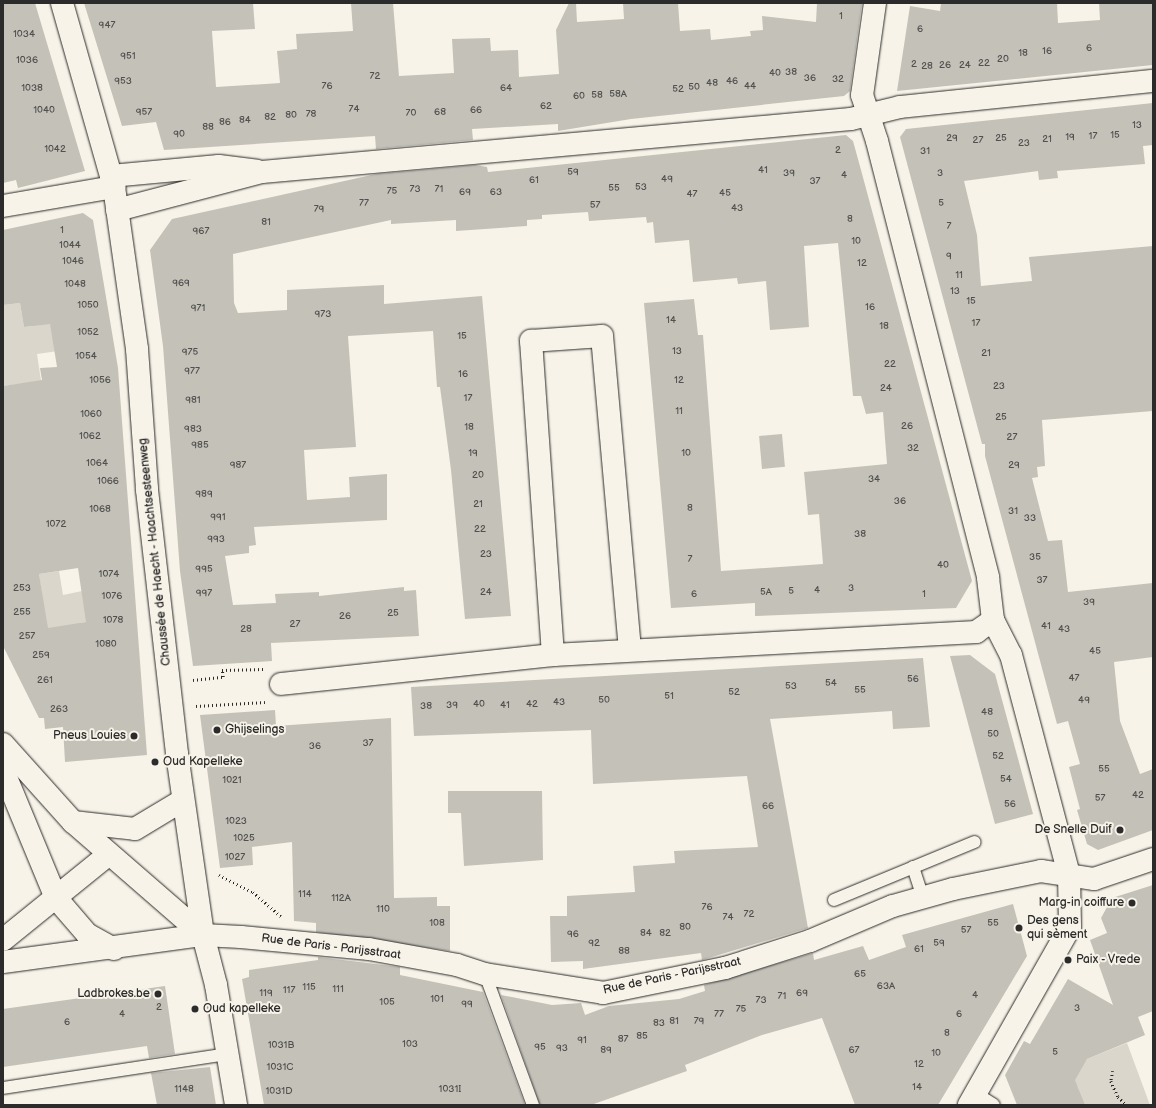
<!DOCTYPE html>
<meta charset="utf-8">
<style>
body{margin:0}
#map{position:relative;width:1156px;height:1108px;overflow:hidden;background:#f7f3e8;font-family:"Balsamiq Sans",sans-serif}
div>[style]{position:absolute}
.green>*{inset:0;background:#dad6cc}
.building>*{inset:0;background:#c4c1b9;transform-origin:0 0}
.path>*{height:2.5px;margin-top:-1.25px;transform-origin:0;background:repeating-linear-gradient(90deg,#2b2b2b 0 1px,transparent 0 4px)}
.roads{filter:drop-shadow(0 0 1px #2b2b2b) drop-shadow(0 0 1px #2b2b2b)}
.lane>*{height:12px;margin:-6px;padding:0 6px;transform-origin:6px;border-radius:6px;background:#f7f3e8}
.street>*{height:22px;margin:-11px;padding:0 11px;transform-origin:11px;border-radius:11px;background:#f7f3e8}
.secondary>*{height:22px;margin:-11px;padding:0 11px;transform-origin:11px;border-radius:11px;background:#f7f3e8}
.dots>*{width:11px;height:11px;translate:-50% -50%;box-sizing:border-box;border:2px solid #f7f3e8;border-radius:50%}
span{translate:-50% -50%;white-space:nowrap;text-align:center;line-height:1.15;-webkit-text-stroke:4px #f7f3e8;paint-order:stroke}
.number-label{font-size:10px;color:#51504e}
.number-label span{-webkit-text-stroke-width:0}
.street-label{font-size:12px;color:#2b2b2b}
.poi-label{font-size:12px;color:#2b2b2b}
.left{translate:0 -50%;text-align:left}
.right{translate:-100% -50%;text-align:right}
.frame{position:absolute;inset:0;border:4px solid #2b2b2b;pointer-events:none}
</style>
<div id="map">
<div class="green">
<div style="clip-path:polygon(44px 258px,58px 351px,37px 354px,41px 381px,3px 386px,3px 305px,20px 303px,24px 327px,33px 326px,30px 302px)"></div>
<div style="clip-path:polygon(59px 571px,63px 595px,87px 590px,99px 619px,80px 623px,82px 635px,47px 629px,39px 574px)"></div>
<div style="clip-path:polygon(1127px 1043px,1150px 1105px,1083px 1105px,1078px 1087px,1071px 1080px,1087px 1059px)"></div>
</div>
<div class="building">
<div style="clip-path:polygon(3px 3px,35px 3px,85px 171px,18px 188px,16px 180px,3px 183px)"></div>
<div style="clip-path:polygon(84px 3px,253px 3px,255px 29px,212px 31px,216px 87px,280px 83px,277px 51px,297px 49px,296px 34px,353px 31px,351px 3px,393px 3px,399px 76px,454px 73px,452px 39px,490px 38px,491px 51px,518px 50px,519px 77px,559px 74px,556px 30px,569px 3px,576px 3px,577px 22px,624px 19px,623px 3px,678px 3px,680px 31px,710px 29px,711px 40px,751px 36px,750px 31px,763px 30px,762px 16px,816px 22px,817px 3px,862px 3px,850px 91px,844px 96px,631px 119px,558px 131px,558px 124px,472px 129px,473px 140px,376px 149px,375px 136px,164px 150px,156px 122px,122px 126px)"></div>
<div style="clip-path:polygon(941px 3px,1057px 3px,1058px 23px,1100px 20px,1099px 3px,1153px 3px,1153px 65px,897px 91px,910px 6px,940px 11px)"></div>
<div style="clip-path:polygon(1153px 103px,1153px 145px,1143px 146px,1145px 164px,1057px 171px,1058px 178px,1039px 180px,1038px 171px,964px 181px,977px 235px,981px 286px,1032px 281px,1029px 257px,1153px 246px,1153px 411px,1042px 420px,1045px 466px,1037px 467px,1038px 477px,1032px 478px,1048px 541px,1062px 540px,1068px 592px,1153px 583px,1153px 657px,1114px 662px,1120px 721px,1140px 774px,1153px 769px,1153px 830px,1098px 850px,1087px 844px,1077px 810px,1080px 809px,1069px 767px,1080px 764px,1068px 721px,1057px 724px,985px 456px,985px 444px,982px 444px,900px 137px,906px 129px)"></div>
<div style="clip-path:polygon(846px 135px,853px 141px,861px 170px,972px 581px,956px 608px,755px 616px,755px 603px,671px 608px,644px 303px,694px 299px,698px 335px,703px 335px,721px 571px,823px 564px,819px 514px,808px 515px,804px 472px,887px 464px,883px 412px,866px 414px,861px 396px,853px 396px,838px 243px,804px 246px,809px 327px,770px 330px,766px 281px,738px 284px,737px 278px,693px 282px,689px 240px,655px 243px,653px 222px,647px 223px,646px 217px,589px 221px,588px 212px,542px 215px,542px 219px,527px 220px,527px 226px,456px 231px,456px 220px,391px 224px,391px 220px,233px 254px,234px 303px,238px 313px,287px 310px,287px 290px,384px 285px,384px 304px,482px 296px,511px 616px,465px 619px,451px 470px,440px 387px,437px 387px,433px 331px,348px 336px,356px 447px,304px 450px,307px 500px,350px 497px,349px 477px,387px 474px,387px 520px,254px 527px,256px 545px,249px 546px,249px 553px,225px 556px,233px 605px,276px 603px,275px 594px,319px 592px,319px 596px,404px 587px,404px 591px,416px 590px,419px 636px,271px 643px,272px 661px,193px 666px,180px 571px,163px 346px,150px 250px,172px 219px,376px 174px,475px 165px,487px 167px,488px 172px)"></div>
<div style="clip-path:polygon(evenodd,83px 213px,93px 220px,118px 368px,147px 755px,65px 762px,63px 727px,45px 729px,44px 718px,39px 718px,3px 646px,3px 386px,42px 380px,40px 368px,57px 367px,50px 324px,24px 327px,20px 303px,3px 305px,3px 230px,83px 213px,78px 568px,86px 622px,48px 628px,39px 574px,78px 568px)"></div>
<div style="left:782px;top:434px;width:33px;height:23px;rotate:85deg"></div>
<div style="clip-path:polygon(970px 655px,995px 674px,1033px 814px,995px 824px,950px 656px)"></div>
<div style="clip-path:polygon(923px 658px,930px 727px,893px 729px,892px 711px,770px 719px,808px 928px,702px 960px,701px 953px,583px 969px,583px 961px,551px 962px,550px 916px,567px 916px,567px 896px,635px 892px,633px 866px,675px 863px,674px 851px,758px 847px,747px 776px,593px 784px,591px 730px,414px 736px,411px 687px)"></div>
<div style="clip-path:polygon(275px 710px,276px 726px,391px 718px,394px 898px,437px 897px,437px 906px,450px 906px,450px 951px,316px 932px,316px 923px,294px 921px,292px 842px,252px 847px,253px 865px,220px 868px,200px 715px)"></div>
<div style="clip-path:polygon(448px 791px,542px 791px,543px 860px,464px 866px,461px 813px,448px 813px)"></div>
<div style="clip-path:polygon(1153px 885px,1153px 1011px,1138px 1017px,1145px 1035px,1087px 1059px,1075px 1080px,1085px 1105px,1017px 1105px,1005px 1075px,1024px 1041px,1030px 1044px,1068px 979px,1113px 1005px,1090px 940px,1107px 933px,1101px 918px,1112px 898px)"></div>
<div style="clip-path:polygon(1013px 904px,1027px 956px,938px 1105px,855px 1105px,822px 1018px,762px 1035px,685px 1065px,687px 1071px,591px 1105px,540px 1105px,501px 995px,552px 1005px,581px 1003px,585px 1015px,609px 1006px,679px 999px,705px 991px,704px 985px,813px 953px,814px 960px,863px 946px,869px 960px,906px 947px,902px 935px)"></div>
<div style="clip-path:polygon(318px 957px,400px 967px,400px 975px,483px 992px,525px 1105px,264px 1105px,242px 979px,249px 977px,249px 970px,318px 960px)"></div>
<div style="clip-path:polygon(165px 986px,175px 1054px,149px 1058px,147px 1046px,3px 1067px,3px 1009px)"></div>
<div style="clip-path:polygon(210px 1067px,216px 1105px,157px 1105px,151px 1073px)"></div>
</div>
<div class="path">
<div style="left:193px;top:680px;width:30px;rotate:-6deg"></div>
<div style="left:223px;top:677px;width:7px;rotate:-98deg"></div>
<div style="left:222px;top:670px;width:41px;rotate:-1.4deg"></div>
<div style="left:196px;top:706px;width:69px;rotate:-3.3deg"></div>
<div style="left:219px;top:875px;width:38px;rotate:27deg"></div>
<div style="left:253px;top:892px;width:37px;rotate:41deg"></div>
<div style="left:1113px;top:1071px;width:10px;rotate:101deg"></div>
<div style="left:1111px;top:1081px;width:17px;rotate:66deg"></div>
<div style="left:1118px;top:1097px;width:12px;rotate:42deg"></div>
</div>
<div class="roads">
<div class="lane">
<div style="left:913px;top:867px;width:33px;rotate:72deg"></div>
<div style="left:834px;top:900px;width:152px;rotate:-22.4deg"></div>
<div style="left:485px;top:974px;width:140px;rotate:69.9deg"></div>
<div style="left:3px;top:1088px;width:227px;rotate:-8.6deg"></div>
<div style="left:975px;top:1093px;width:22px;rotate:32deg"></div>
</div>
<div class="street">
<div style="left:875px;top:3px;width:93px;rotate:98deg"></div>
<div style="left:862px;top:95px;width:48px;rotate:71.9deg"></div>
<div style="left:877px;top:141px;width:451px;rotate:75.7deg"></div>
<div style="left:988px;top:578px;width:42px;rotate:83.2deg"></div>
<div style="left:993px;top:620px;width:39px;rotate:63deg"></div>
<div style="left:1011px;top:655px;width:227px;rotate:75.2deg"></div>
<div style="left:1069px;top:874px;width:53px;rotate:88.9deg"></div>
<div style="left:1070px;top:927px;width:205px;rotate:119.6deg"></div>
<div style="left:111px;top:176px;width:108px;rotate:-5.3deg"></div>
<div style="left:219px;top:166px;width:38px;rotate:7deg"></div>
<div style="left:3px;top:206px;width:113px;rotate:-9.7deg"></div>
<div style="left:117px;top:210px;width:150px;rotate:-14.7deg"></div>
<div style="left:262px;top:172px;width:591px;rotate:-5.14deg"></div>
<div style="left:851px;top:119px;width:50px;rotate:-13.8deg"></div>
<div style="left:900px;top:107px;width:254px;rotate:-5.9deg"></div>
<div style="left:553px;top:655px;width:315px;rotate:-94deg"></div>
<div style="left:531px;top:341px;width:71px;rotate:-4deg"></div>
<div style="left:602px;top:336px;width:315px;rotate:84.9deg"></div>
<div style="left:281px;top:684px;width:274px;rotate:-6.1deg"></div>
<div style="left:553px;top:655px;width:424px;rotate:-3.1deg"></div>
<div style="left:976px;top:632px;width:21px;rotate:-35deg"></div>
<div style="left:3px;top:744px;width:105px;rotate:48.1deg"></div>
<div style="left:73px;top:822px;width:172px;rotate:41deg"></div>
<div style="left:3px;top:770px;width:139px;rotate:67.5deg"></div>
<div style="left:56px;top:898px;width:48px;rotate:49.3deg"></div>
<div style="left:87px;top:934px;width:31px;rotate:29deg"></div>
<div style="left:73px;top:822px;width:62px;rotate:6.4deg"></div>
<div style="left:135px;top:829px;width:56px;rotate:-31.1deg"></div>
<div style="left:3px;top:940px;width:135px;rotate:-39deg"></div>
<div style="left:3px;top:962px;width:202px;rotate:-7.7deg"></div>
<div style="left:203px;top:935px;width:38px;rotate:3deg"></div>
<div style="left:241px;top:937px;width:129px;rotate:5.4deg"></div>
<div style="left:369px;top:949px;width:89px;rotate:10.3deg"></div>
<div style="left:457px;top:965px;width:29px;rotate:18deg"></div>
<div style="left:485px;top:974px;width:120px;rotate:9.1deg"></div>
<div style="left:603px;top:993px;width:125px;rotate:-11.6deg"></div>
<div style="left:725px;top:968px;width:89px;rotate:-17.6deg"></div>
<div style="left:810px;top:941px;width:90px;rotate:-22.9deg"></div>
<div style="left:893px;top:906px;width:62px;rotate:-15.8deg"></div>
<div style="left:953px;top:889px;width:90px;rotate:-11.6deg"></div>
<div style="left:1041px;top:871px;width:54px;rotate:8.6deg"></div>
<div style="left:1094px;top:879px;width:62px;rotate:-18.7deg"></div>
</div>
<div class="secondary">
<div style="left:62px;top:3px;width:191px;rotate:74.2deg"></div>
<div style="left:114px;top:187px;width:164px;rotate:81.9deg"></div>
<div style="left:137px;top:349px;width:141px;rotate:85.9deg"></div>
<div style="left:147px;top:490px;width:266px;rotate:83.5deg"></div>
<div style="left:177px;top:754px;width:183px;rotate:81.8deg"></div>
<div style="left:203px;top:935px;width:52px;rotate:75.4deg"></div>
<div style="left:216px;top:985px;width:122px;rotate:80.5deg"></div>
</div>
</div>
<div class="dots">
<div style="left:217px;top:730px;background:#2b2b2b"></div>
<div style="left:134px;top:736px;background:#2b2b2b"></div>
<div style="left:155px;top:762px;background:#2b2b2b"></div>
<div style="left:1120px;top:830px;background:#2b2b2b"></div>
<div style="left:1132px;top:903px;background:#2b2b2b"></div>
<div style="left:1019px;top:928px;background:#2b2b2b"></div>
<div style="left:1068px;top:960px;background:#2b2b2b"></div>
<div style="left:158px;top:994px;background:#2b2b2b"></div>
<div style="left:195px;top:1009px;background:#2b2b2b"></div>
</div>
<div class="number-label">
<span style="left:841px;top:17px">1</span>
<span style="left:107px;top:26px">947</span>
<span style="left:920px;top:30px">6</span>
<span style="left:24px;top:35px">1034</span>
<span style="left:1089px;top:49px">6</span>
<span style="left:1047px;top:52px">16</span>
<span style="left:1023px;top:54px">18</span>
<span style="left:128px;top:57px">951</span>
<span style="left:1003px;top:60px">20</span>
<span style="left:27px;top:61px">1036</span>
<span style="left:984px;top:64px">22</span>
<span style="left:914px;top:65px">2</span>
<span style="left:945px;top:66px">26</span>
<span style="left:965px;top:66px">24</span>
<span style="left:927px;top:67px">28</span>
<span style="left:791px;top:73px">38</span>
<span style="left:775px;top:74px">40</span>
<span style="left:375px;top:77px">72</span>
<span style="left:810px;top:79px">36</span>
<span style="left:838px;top:80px">32</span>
<span style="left:123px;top:82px">953</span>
<span style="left:732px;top:82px">46</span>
<span style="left:712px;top:84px">48</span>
<span style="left:327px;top:87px">76</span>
<span style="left:750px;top:87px">44</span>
<span style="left:694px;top:88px">50</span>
<span style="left:32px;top:89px">1038</span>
<span style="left:506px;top:89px">64</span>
<span style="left:678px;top:90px">52</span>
<span style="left:618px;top:95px">58A</span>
<span style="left:597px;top:96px">58</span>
<span style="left:579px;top:97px">60</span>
<span style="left:546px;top:107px">62</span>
<span style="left:354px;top:110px">74</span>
<span style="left:44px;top:111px">1040</span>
<span style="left:476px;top:111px">66</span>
<span style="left:144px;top:113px">957</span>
<span style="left:440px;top:113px">68</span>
<span style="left:411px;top:114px">70</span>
<span style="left:311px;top:115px">78</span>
<span style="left:291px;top:116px">80</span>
<span style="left:270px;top:118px">82</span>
<span style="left:245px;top:121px">84</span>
<span style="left:225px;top:123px">86</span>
<span style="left:1137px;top:126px">13</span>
<span style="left:208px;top:128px">88</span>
<span style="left:179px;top:135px">90</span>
<span style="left:1115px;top:136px">15</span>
<span style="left:1093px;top:137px">17</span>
<span style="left:1070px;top:138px">19</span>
<span style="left:952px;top:139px">29</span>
<span style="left:1001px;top:139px">25</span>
<span style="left:1047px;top:140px">21</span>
<span style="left:978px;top:141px">27</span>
<span style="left:1024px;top:144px">23</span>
<span style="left:55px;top:150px">1042</span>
<span style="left:838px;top:151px">2</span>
<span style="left:925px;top:152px">31</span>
<span style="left:763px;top:171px">41</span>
<span style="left:573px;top:173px">59</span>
<span style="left:789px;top:174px">39</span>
<span style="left:940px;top:174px">3</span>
<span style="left:844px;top:176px">4</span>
<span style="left:667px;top:180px">49</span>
<span style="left:534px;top:181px">61</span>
<span style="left:815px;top:182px">37</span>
<span style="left:641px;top:188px">53</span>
<span style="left:614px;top:189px">55</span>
<span style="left:415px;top:190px">73</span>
<span style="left:439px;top:190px">71</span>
<span style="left:392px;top:192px">75</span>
<span style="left:465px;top:193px">69</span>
<span style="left:496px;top:193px">63</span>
<span style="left:725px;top:194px">45</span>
<span style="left:692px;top:195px">47</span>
<span style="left:364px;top:204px">77</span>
<span style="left:941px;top:204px">5</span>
<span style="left:595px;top:206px">57</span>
<span style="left:737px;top:209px">43</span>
<span style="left:319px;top:210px">79</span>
<span style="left:850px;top:220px">8</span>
<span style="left:266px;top:223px">81</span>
<span style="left:949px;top:227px">7</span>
<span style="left:62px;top:231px">1</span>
<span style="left:201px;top:232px">967</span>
<span style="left:856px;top:242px">10</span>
<span style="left:70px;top:246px">1044</span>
<span style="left:949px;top:257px">9</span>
<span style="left:73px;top:262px">1046</span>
<span style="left:862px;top:264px">12</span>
<span style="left:959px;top:276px">11</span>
<span style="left:181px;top:284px">969</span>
<span style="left:75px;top:285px">1048</span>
<span style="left:955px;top:292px">13</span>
<span style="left:971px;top:302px">15</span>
<span style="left:88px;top:306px">1050</span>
<span style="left:870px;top:308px">16</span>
<span style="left:198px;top:309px">971</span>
<span style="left:323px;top:315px">973</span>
<span style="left:671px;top:321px">14</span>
<span style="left:976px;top:324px">17</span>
<span style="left:884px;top:327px">18</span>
<span style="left:88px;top:333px">1052</span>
<span style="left:462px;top:337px">15</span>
<span style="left:677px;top:352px">13</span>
<span style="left:190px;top:353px">975</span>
<span style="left:986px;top:354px">21</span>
<span style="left:86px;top:357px">1054</span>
<span style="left:890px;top:365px">22</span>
<span style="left:192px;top:372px">977</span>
<span style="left:463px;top:375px">16</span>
<span style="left:100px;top:381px">1056</span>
<span style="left:679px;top:381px">12</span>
<span style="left:999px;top:387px">23</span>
<span style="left:886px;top:389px">24</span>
<span style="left:468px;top:399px">17</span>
<span style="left:193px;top:401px">981</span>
<span style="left:679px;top:412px">11</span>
<span style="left:91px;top:415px">1060</span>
<span style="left:1001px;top:418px">25</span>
<span style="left:907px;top:427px">26</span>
<span style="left:469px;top:428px">18</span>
<span style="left:193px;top:430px">983</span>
<span style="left:90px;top:437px">1062</span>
<span style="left:1012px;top:438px">27</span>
<span style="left:200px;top:446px">985</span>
<span style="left:913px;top:449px">32</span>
<span style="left:473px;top:454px">19</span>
<span style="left:686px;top:454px">10</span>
<span style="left:97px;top:464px">1064</span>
<span style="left:238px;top:466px">987</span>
<span style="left:1014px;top:466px">29</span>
<span style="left:478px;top:476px">20</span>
<span style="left:874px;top:480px">34</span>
<span style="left:108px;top:482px">1066</span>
<span style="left:204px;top:495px">989</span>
<span style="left:900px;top:502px">36</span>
<span style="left:478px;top:505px">21</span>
<span style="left:690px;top:509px">8</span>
<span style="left:100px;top:510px">1068</span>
<span style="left:1013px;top:512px">31</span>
<span style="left:218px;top:518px">991</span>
<span style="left:1030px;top:519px">33</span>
<span style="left:56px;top:525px">1072</span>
<span style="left:480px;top:530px">22</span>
<span style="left:860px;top:535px">38</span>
<span style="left:216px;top:540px">993</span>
<span style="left:486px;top:555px">23</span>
<span style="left:1035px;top:558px">35</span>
<span style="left:690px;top:560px">7</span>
<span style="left:943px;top:566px">40</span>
<span style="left:204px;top:570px">995</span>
<span style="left:109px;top:575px">1074</span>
<span style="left:1042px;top:581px">37</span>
<span style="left:22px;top:589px">253</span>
<span style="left:851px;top:589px">3</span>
<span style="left:817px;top:591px">4</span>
<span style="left:791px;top:592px">5</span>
<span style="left:486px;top:593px">24</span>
<span style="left:766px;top:593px">5A</span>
<span style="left:204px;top:594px">997</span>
<span style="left:694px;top:595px">6</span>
<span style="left:924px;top:595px">1</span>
<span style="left:112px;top:597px">1076</span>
<span style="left:1089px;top:603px">39</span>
<span style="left:22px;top:613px">255</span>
<span style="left:393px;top:614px">25</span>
<span style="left:345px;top:617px">26</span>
<span style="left:113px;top:621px">1078</span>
<span style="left:295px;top:625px">27</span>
<span style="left:1046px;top:627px">41</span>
<span style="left:246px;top:630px">28</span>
<span style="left:1064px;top:630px">43</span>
<span style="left:27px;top:637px">257</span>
<span style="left:106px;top:645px">1080</span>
<span style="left:1095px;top:652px">45</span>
<span style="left:41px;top:656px">259</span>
<span style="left:1074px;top:679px">47</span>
<span style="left:913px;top:680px">56</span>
<span style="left:45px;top:681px">261</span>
<span style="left:831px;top:684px">54</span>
<span style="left:791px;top:687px">53</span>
<span style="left:860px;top:691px">55</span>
<span style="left:734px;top:693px">52</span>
<span style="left:669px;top:697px">51</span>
<span style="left:604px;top:701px">50</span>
<span style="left:1084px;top:701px">49</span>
<span style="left:559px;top:703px">43</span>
<span style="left:479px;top:705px">40</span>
<span style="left:532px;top:705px">42</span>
<span style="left:452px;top:706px">39</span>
<span style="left:505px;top:706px">41</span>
<span style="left:426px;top:707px">38</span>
<span style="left:59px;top:710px">263</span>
<span style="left:987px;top:713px">48</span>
<span style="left:993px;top:735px">50</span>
<span style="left:368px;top:744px">37</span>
<span style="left:315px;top:747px">36</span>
<span style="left:998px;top:757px">52</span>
<span style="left:1104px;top:770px">55</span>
<span style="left:1006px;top:780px">54</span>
<span style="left:232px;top:781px">1021</span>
<span style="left:1138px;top:796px">42</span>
<span style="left:1100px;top:799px">57</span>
<span style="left:1010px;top:805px">56</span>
<span style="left:768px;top:807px">66</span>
<span style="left:236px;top:822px">1023</span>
<span style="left:244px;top:839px">1025</span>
<span style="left:235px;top:858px">1027</span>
<span style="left:305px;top:895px">114</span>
<span style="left:341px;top:899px">112A</span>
<span style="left:707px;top:908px">76</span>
<span style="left:383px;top:910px">110</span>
<span style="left:749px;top:915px">72</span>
<span style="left:728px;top:918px">74</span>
<span style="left:437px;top:924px">108</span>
<span style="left:993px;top:924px">55</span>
<span style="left:685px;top:928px">80</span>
<span style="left:966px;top:931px">57</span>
<span style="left:646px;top:934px">84</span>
<span style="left:665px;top:934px">82</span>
<span style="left:573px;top:935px">96</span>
<span style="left:594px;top:944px">92</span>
<span style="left:939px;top:944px">59</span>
<span style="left:919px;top:950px">61</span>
<span style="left:624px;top:952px">88</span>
<span style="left:860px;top:975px">65</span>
<span style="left:886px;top:987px">63A</span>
<span style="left:309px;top:988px">115</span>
<span style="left:338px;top:990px">111</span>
<span style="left:289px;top:991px">117</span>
<span style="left:266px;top:994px">119</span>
<span style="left:802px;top:994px">69</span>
<span style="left:975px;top:996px">4</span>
<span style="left:782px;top:997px">71</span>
<span style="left:437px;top:1000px">101</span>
<span style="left:761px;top:1001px">73</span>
<span style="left:387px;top:1003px">105</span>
<span style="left:467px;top:1005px">99</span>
<span style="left:159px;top:1008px">2</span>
<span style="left:1077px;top:1009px">3</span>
<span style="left:741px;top:1010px">75</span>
<span style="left:122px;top:1015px">4</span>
<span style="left:719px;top:1015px">77</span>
<span style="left:959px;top:1015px">6</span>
<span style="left:674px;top:1022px">81</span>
<span style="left:699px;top:1022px">79</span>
<span style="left:67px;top:1023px">6</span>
<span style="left:659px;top:1024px">83</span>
<span style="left:947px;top:1034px">8</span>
<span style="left:642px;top:1037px">85</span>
<span style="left:623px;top:1040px">87</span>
<span style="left:582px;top:1041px">91</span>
<span style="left:410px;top:1045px">103</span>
<span style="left:281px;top:1046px">1031B</span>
<span style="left:540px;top:1048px">95</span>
<span style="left:562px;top:1049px">93</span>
<span style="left:606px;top:1051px">89</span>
<span style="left:854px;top:1051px">67</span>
<span style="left:1055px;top:1053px">5</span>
<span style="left:936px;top:1054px">10</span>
<span style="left:919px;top:1065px">12</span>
<span style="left:280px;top:1068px">1031C</span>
<span style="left:917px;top:1088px">14</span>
<span style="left:184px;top:1090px">1148</span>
<span style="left:450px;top:1090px">1031I</span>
<span style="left:279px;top:1092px">1031D</span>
</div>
<div class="street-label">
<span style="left:155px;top:552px;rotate:-96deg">Chaussée de Haecht - Haachtsesteenweg</span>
<span style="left:331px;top:947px;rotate:7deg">Rue de Paris - Parijsstraat</span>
<span style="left:672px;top:976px;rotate:-12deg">Rue de Paris - Parijsstraat</span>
</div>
<div class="poi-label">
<span class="left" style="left:225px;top:730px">Ghijselings</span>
<span class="right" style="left:126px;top:736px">Pneus Louies</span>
<span class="left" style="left:163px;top:762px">Oud Kapelleke</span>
<span class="right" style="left:1112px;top:830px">De Snelle Duif</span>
<span class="right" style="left:1124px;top:903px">Marg-in coiffure</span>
<span class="left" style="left:1027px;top:928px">Des gens<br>qui sèment</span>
<span class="left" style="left:1076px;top:960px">Paix - Vrede</span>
<span class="right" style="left:150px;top:994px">Ladbrokes.be</span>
<span class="left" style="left:203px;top:1009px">Oud kapelleke</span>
</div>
<div class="frame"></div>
</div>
